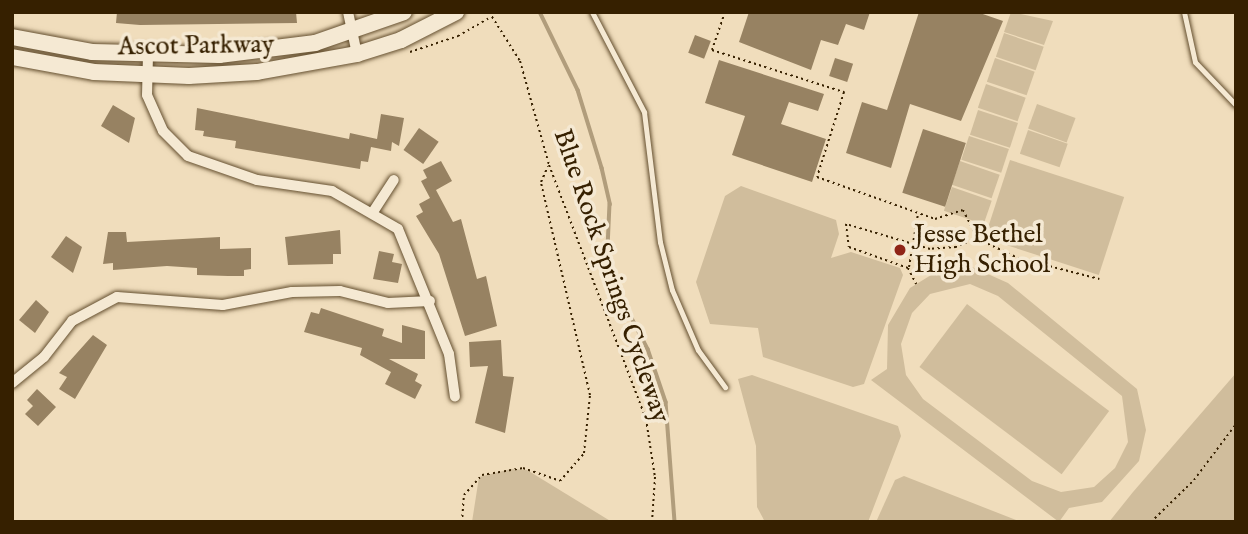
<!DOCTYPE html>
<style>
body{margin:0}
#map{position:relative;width:1248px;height:534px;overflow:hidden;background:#f0ddbc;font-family:"IM FELL English",serif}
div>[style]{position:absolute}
.green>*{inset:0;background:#d0bd9c;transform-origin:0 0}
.stream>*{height:3.5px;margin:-1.75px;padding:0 1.75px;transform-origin:1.75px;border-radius:1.75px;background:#b19d7c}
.building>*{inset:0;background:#978262;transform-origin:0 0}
.path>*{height:2px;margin-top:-1px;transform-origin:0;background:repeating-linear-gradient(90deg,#362000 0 2px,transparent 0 5.5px)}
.roads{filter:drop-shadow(0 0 2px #644f2f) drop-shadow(0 0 2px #644f2f)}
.service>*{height:5px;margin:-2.5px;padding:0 2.5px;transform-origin:2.5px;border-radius:2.5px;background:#f5e9d3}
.minor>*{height:10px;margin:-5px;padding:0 5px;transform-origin:5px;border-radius:5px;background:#f5e9d3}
.secondary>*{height:16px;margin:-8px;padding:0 8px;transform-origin:8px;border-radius:8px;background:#f5e9d3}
.dots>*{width:19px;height:19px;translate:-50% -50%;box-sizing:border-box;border:4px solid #f5e9d3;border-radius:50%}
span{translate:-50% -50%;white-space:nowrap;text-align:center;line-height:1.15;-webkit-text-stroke:7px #f5e9d3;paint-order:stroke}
.street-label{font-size:26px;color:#362000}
.poi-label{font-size:26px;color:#362000}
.left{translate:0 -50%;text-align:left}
.frame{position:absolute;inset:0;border:14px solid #362000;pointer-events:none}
</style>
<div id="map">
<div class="green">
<div style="clip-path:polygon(1011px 12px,1053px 21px,1044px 45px,1004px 32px)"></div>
<div style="left:1004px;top:33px;width:42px;height:25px;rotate:19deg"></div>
<div style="left:995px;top:58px;width:42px;height:25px;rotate:19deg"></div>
<div style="left:986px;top:84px;width:42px;height:25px;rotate:19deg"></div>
<div style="left:1037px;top:104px;width:41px;height:26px;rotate:20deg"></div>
<div style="left:978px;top:110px;width:42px;height:26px;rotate:18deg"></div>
<div style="left:1028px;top:130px;width:42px;height:25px;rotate:19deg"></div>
<div style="left:969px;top:136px;width:42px;height:25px;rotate:18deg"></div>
<div style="left:1010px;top:160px;width:120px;height:82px;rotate:18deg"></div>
<div style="left:960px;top:161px;width:42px;height:25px;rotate:19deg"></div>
<div style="clip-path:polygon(741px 186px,836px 220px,839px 234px,831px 258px,851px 252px,900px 268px,903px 275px,864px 384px,853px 387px,763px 357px,758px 328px,710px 324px,696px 282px,725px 196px)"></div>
<div style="left:952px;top:187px;width:42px;height:25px;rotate:19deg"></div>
<div style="clip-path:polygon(evenodd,972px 267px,1008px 283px,1137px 389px,1146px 430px,1139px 461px,1102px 502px,1069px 508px,1059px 522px,871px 380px,887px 369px,888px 325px,910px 288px,936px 272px,972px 267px,970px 284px,998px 296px,1122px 396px,1128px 442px,1115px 468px,1094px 487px,1061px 492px,1032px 481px,923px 399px,906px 375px,901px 344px,912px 313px,930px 294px,970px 284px)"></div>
<div style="left:967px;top:304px;width:178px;height:79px;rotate:37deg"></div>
<div style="clip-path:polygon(1236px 373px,1236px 522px,1109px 522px,1133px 492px)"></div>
<div style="clip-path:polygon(752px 375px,898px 426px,901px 436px,868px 522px,765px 522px,757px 507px,756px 446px,738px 379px)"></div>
<div style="clip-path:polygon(511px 469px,527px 470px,612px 522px,472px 522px,479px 477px)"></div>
<div style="clip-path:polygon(904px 476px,1021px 522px,876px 522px,895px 480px)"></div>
</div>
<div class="stream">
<div style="left:540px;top:12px;width:87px;rotate:64deg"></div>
<div style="left:578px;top:90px;width:82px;rotate:72.9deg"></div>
<div style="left:602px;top:168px;width:37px;rotate:77deg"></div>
<div style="left:610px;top:204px;width:66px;rotate:92.6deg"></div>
<div style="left:607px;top:270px;width:89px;rotate:62.6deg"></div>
<div style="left:648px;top:349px;width:56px;rotate:71.2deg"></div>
<div style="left:666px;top:402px;width:120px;rotate:85.7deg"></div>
</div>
<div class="building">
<div style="clip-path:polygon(117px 12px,296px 12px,297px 23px,140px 25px,116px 23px)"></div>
<div style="clip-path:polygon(749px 12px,870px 12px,864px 30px,846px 24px,838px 45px,821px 40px,811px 70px,739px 42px)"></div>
<div style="clip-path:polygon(919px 12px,977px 12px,1003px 21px,961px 121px,910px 104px,891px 168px,846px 153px,862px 102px,887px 110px)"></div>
<div style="left:695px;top:35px;width:17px;height:19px;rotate:21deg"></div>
<div style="left:835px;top:58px;width:19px;height:19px;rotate:18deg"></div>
<div style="clip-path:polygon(719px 60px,824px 94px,818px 111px,789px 102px,781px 124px,826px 139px,812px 182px,732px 155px,745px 116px,705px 103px)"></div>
<div style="clip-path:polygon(113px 105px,135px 118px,129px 143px,101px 126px)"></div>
<div style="clip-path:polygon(197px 108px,349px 139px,350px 133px,377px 139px,381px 114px,404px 118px,399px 146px,392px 142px,391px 151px,371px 147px,368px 162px,361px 161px,360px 169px,235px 148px,236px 141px,203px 136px,204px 131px,195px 130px)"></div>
<div style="left:419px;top:128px;width:24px;height:27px;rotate:35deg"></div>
<div style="left:923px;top:129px;width:45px;height:67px;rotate:18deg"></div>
<div style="clip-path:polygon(441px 161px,452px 181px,436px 190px,453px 222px,461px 219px,477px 279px,486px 276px,497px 326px,465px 336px,439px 254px,416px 216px,423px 212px,419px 204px,430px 198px,421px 181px,427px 178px,423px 170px)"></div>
<div style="clip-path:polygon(340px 230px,341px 254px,333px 254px,333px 264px,288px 265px,285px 237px)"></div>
<div style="clip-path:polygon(108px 232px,126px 232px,127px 242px,220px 237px,220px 249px,251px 248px,251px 269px,244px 270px,244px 276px,228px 276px,197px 275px,197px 268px,167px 266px,113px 270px,113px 263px,103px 264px)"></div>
<div style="clip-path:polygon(66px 236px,82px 247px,73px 273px,51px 257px)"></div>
<div style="clip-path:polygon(379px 251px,394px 254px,392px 262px,402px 264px,398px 283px,373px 279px)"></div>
<div style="clip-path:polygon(36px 300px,49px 312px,35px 333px,19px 320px)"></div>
<div style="clip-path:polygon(321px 308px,384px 329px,382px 336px,402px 343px,402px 325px,425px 331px,425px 359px,389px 359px,418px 374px,415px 381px,422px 385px,415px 399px,385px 384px,391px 372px,360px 355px,362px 348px,304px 332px,311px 312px,319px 314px)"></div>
<div style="clip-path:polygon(93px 335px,107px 345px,75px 399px,59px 389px,67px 377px,59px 373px)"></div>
<div style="clip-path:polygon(501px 340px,503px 376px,514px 377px,505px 433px,475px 423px,488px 366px,470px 367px,469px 342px)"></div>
<div style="clip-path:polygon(37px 389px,56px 407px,38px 426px,25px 414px,33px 406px,27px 400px)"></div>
</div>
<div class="path">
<div style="left:489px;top:12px;width:58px;rotate:57.7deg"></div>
<div style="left:520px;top:61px;width:108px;rotate:74.4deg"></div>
<div style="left:549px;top:165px;width:272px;rotate:69.1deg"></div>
<div style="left:646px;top:419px;width:59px;rotate:81.2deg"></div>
<div style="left:655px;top:477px;width:45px;rotate:93.8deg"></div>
<div style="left:725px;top:12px;width:40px;rotate:108.9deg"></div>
<div style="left:712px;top:50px;width:139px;rotate:17.7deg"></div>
<div style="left:844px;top:92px;width:89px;rotate:107.6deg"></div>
<div style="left:817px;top:177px;width:125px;rotate:19.6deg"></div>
<div style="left:935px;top:219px;width:29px;rotate:-18deg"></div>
<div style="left:963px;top:210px;width:31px;rotate:63deg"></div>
<div style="left:977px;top:238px;width:23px;rotate:157deg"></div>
<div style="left:956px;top:247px;width:26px;rotate:176deg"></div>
<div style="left:930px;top:249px;width:88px;rotate:-163.4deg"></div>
<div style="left:846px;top:224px;width:23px;rotate:83deg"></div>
<div style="left:849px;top:247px;width:63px;rotate:19.6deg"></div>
<div style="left:908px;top:268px;width:18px;rotate:63deg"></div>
<div style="left:410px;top:52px;width:51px;rotate:-18.4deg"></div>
<div style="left:458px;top:36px;width:38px;rotate:-30deg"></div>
<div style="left:978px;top:239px;width:44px;rotate:25.4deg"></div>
<div style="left:1018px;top:258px;width:84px;rotate:14.5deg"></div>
<div style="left:909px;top:267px;width:54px;rotate:-80.4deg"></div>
<div style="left:462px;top:522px;width:27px;rotate:-86deg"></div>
<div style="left:464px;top:495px;width:27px;rotate:-48deg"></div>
<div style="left:482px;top:475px;width:42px;rotate:-9.7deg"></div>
<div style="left:523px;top:468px;width:39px;rotate:19deg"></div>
<div style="left:560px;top:481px;width:37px;rotate:-49deg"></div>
<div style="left:584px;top:453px;width:58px;rotate:-84.1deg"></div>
<div style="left:590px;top:395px;width:219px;rotate:-103deg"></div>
<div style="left:541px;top:182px;width:17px;rotate:-66deg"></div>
<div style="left:1151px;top:522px;width:60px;rotate:-44.3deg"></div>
<div style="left:1194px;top:480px;width:70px;rotate:-53.1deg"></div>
</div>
<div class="roads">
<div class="service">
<div style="left:592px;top:12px;width:113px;rotate:62.5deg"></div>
<div style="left:644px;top:112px;width:131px;rotate:83deg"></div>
<div style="left:660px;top:242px;width:49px;rotate:76deg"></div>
<div style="left:672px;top:290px;width:65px;rotate:66.6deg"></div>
<div style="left:698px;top:350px;width:46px;rotate:53.9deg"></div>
<div style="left:1184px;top:12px;width:51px;rotate:77.6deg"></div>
<div style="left:1195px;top:62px;width:59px;rotate:46.4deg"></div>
</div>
<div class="minor">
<div style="left:348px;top:12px;width:43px;rotate:77.9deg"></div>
<div style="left:148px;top:55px;width:40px;rotate:91.4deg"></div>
<div style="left:147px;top:95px;width:39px;rotate:66deg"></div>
<div style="left:163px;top:131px;width:35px;rotate:45deg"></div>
<div style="left:188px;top:156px;width:73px;rotate:19.2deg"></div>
<div style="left:257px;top:180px;width:76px;rotate:8.3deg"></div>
<div style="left:332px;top:191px;width:76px;rotate:29.9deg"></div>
<div style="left:398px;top:229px;width:135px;rotate:67.8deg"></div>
<div style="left:449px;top:354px;width:43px;rotate:82.1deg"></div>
<div style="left:373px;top:212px;width:38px;rotate:-57deg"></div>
<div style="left:12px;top:383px;width:41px;rotate:-39.1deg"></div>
<div style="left:44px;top:357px;width:46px;rotate:-52.1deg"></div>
<div style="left:72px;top:321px;width:51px;rotate:-28.1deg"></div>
<div style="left:117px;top:297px;width:106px;rotate:4.3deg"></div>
<div style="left:223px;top:305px;width:70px;rotate:-10.7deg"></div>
<div style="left:292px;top:292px;width:48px;rotate:-1.2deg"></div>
<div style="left:340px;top:291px;width:49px;rotate:14deg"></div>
<div style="left:388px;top:303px;width:42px;rotate:-2.7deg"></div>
</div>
<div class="secondary">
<div style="left:12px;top:37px;width:81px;rotate:10.6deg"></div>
<div style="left:92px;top:52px;width:127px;rotate:1.4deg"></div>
<div style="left:219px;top:55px;width:97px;rotate:-7.1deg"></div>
<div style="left:315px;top:43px;width:94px;rotate:-19.2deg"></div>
<div style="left:12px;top:57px;width:83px;rotate:10.4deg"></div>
<div style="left:94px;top:72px;width:95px;rotate:2.4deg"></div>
<div style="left:189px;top:76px;width:68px;rotate:-3.4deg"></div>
<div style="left:257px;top:72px;width:102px;rotate:-10.2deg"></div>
<div style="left:357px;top:54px;width:46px;rotate:-17.7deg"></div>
<div style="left:401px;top:40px;width:62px;rotate:-27deg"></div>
</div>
</div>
<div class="dots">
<div style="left:900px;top:250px;background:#8f2418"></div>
</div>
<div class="street-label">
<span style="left:196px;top:46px;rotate:-1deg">Ascot Parkway</span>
<span style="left:611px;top:276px;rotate:71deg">Blue Rock Springs Cycleway</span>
</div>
<div class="poi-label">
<span class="left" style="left:914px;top:250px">Jesse Bethel<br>High School</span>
</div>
<div class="frame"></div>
</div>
